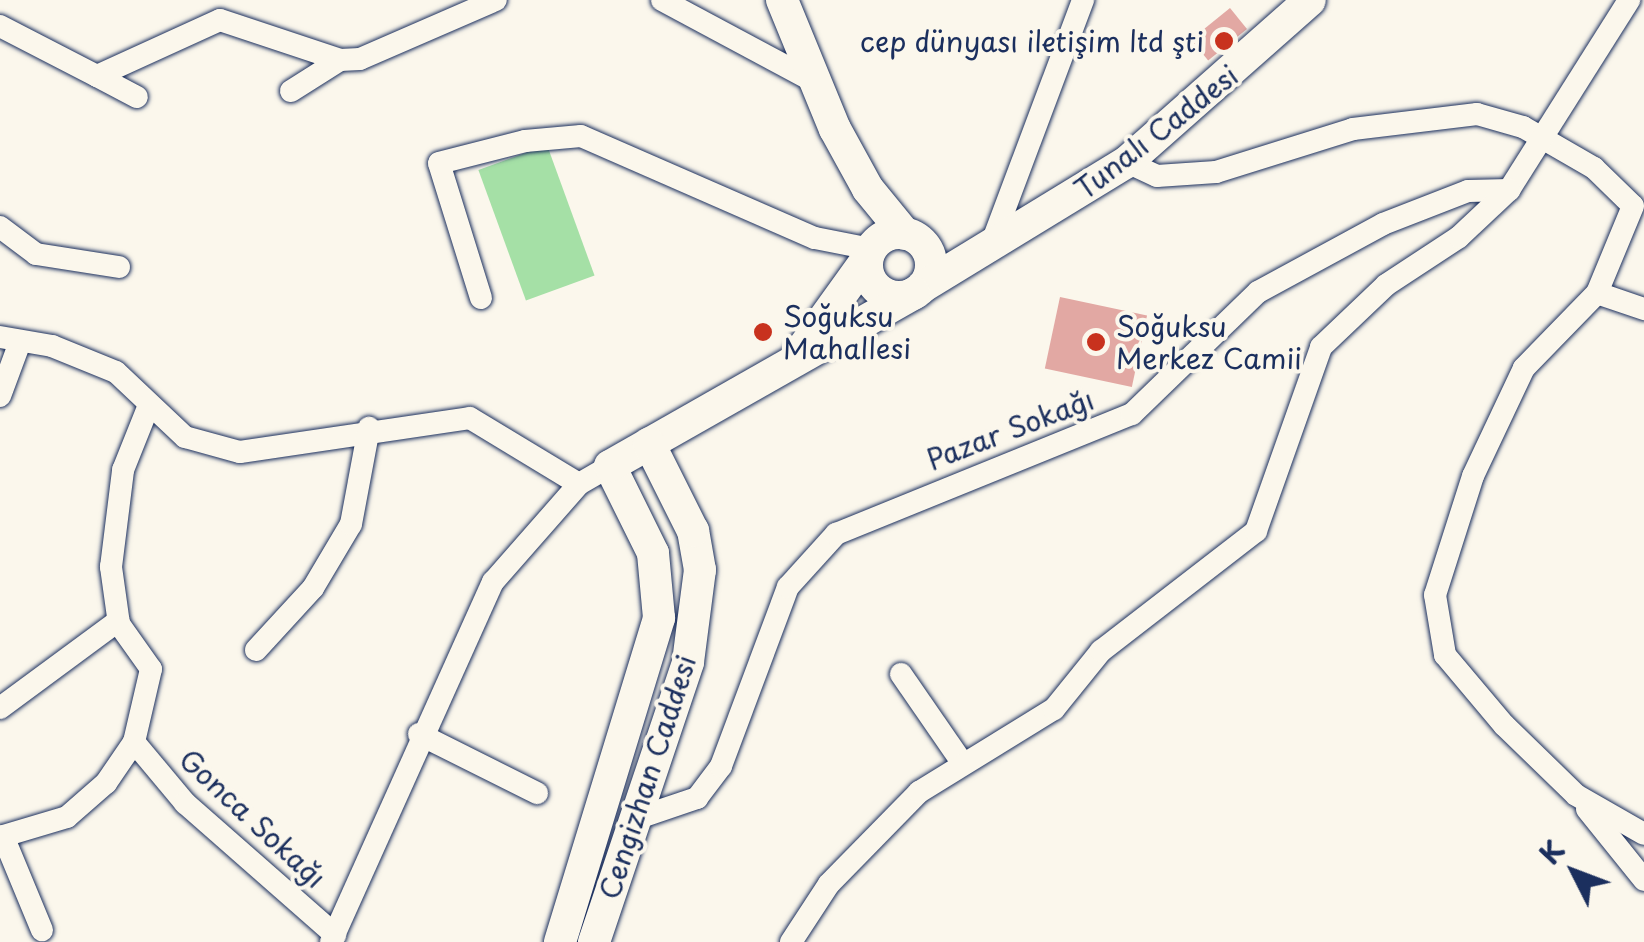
<!DOCTYPE html>
<meta charset="utf-8">
<style>
body{margin:0}
#map{position:relative;width:1644px;height:942px;overflow:hidden;background:#fbf7ec;font-family:"Playpen Sans",sans-serif}
div>[style]{position:absolute}
.green>*{inset:0;background:#a5e0a6;transform-origin:0 0}
.building>*{inset:0;background:#e2a8a3;transform-origin:0 0}
.roads{filter:drop-shadow(0 0 2px #1b2f5e) drop-shadow(0 0 2px #1b2f5e)}
.street>*{height:22px;margin:-11px;padding:0 11px;transform-origin:11px;border-radius:11px;background:#fbf7ec}
.secondary>*{height:32px;margin:-16px;padding:0 16px;transform-origin:16px;border-radius:16px;background:#fbf7ec}
.secondary>.ring{margin:-16px;padding:0;box-sizing:content-box;background:none;border:32px solid #fbf7ec;border-radius:50%}
.dots>*{width:28px;height:28px;translate:-50% -50%;box-sizing:border-box;border:5px solid #fbf7ec;border-radius:50%}
span{translate:-50% -50%;white-space:nowrap;text-align:center;line-height:1.15;-webkit-text-stroke:8px #fbf7ec;paint-order:stroke}
.poi-label{font-size:28px;color:#1b2f5e}
.right{translate:-100% -50%;text-align:right}
.left{translate:0 -50%;text-align:left}
.street-label{font-size:28px;color:#1b2f5e}
.north{position:absolute;left:1524px;top:822px;width:100px;height:100px;-webkit-text-stroke:8px #fbf7ec;paint-order:stroke;rotate:312deg;font-size:28px;font-weight:700;line-height:40px;text-align:center;color:#1b2f5e}
.north::after{content:'';display:block;margin:auto;width:35px;height:45px;background:#1b2f5e;clip-path:polygon(50% 0,100% 100%,50% 72%,0 100%)}
</style>
<div id="map">
<div class="green">
<div style="left:547px;top:145px;width:139px;height:73px;rotate:70deg"></div>
</div>
<div class="building">
<div style="left:1230px;top:8px;width:27px;height:50px;rotate:51deg"></div>
<div style="left:1060px;top:297px;width:89px;height:73px;rotate:12deg"></div>
</div>
<div class="roads">
<div class="street">
<div style="left:662px;top:0;width:169px;rotate:28.2deg"></div>
<div style="left:0;top:26px;width:109px;rotate:27.3deg"></div>
<div style="left:97px;top:76px;width:135px;rotate:-24.5deg"></div>
<div style="left:220px;top:20px;width:126px;rotate:18.4deg"></div>
<div style="left:340px;top:60px;width:20px;rotate:-3deg"></div>
<div style="left:360px;top:59px;width:148px;rotate:-23.5deg"></div>
<div style="left:97px;top:76px;width:45px;rotate:27.7deg"></div>
<div style="left:291px;top:91px;width:58px;rotate:-32.3deg"></div>
<div style="left:1127px;top:162px;width:33px;rotate:25deg"></div>
<div style="left:1157px;top:176px;width:59px;rotate:-3.9deg"></div>
<div style="left:1216px;top:172px;width:144px;rotate:-17.4deg"></div>
<div style="left:1353px;top:129px;width:125px;rotate:-6.9deg"></div>
<div style="left:1477px;top:114px;width:48px;rotate:15.8deg"></div>
<div style="left:1523px;top:127px;width:82px;rotate:30deg"></div>
<div style="left:1594px;top:168px;width:54px;rotate:44.3deg"></div>
<div style="left:1633px;top:206px;width:94px;rotate:112.5deg"></div>
<div style="left:1597px;top:293px;width:105px;rotate:134.2deg"></div>
<div style="left:1524px;top:368px;width:119px;rotate:115.3deg"></div>
<div style="left:1473px;top:476px;width:125px;rotate:107.7deg"></div>
<div style="left:1435px;top:595px;width:61px;rotate:80.5deg"></div>
<div style="left:1445px;top:655px;width:92px;rotate:49.9deg"></div>
<div style="left:1504px;top:725px;width:100px;rotate:44.2deg"></div>
<div style="left:1576px;top:795px;width:78px;rotate:29.8deg"></div>
<div style="left:0;top:227px;width:45px;rotate:36.9deg"></div>
<div style="left:36px;top:254px;width:84px;rotate:8.9deg"></div>
<div style="left:991px;top:245px;width:262px;rotate:-69.4deg"></div>
<div style="left:1597px;top:293px;width:50px;rotate:18.8deg"></div>
<div style="left:481px;top:298px;width:141px;rotate:-107.3deg"></div>
<div style="left:439px;top:163px;width:89px;rotate:-14.3deg"></div>
<div style="left:525px;top:141px;width:56px;rotate:-5.1deg"></div>
<div style="left:581px;top:136px;width:255px;rotate:23.6deg"></div>
<div style="left:815px;top:238px;width:57px;rotate:11.1deg"></div>
<div style="left:0;top:337px;width:53px;rotate:9.8deg"></div>
<div style="left:52px;top:346px;width:69px;rotate:22.1deg"></div>
<div style="left:116px;top:372px;width:95px;rotate:43.3deg"></div>
<div style="left:185px;top:437px;width:57px;rotate:15.3deg"></div>
<div style="left:240px;top:452px;width:232px;rotate:-8.4deg"></div>
<div style="left:470px;top:418px;width:127px;rotate:31.2deg"></div>
<div style="left:0;top:396px;width:58px;rotate:-69.7deg"></div>
<div style="left:256px;top:650px;width:84px;rotate:-47.4deg"></div>
<div style="left:313px;top:588px;width:74px;rotate:-59.3deg"></div>
<div style="left:351px;top:524px;width:98px;rotate:-79.4deg"></div>
<div style="left:901px;top:674px;width:106px;rotate:55.4deg"></div>
<div style="left:0;top:708px;width:147px;rotate:-36.4deg"></div>
<div style="left:419px;top:734px;width:132px;rotate:26.6deg"></div>
<div style="left:134px;top:742px;width:80px;rotate:50.1deg"></div>
<div style="left:185px;top:803px;width:200px;rotate:41.3deg"></div>
<div style="left:1587px;top:809px;width:91px;rotate:51.2deg"></div>
<div style="left:632px;top:820px;width:69px;rotate:-18.7deg"></div>
<div style="left:697px;top:798px;width:40px;rotate:-53deg"></div>
<div style="left:721px;top:766px;width:191px;rotate:-69.5deg"></div>
<div style="left:788px;top:587px;width:72px;rotate:-47.8deg"></div>
<div style="left:836px;top:534px;width:319px;rotate:-22.1deg"></div>
<div style="left:1132px;top:414px;width:175px;rotate:-44.1deg"></div>
<div style="left:1258px;top:292px;width:142px;rotate:-28.5deg"></div>
<div style="left:1383px;top:224px;width:91px;rotate:-21.2deg"></div>
<div style="left:1468px;top:191px;width:41px;rotate:-1.4deg"></div>
<div style="left:1509px;top:190px;width:225px;rotate:-57.7deg"></div>
<div style="left:3px;top:836px;width:102px;rotate:67.5deg"></div>
<div style="left:0;top:837px;width:70px;rotate:-16.6deg"></div>
<div style="left:67px;top:817px;width:52px;rotate:-41.1deg"></div>
<div style="left:106px;top:783px;width:50px;rotate:-55.7deg"></div>
<div style="left:134px;top:742px;width:75px;rotate:-76.9deg"></div>
<div style="left:151px;top:669px;width:55px;rotate:-125.4deg"></div>
<div style="left:119px;top:624px;width:58px;rotate:-98deg"></div>
<div style="left:111px;top:567px;width:98px;rotate:-82.9deg"></div>
<div style="left:123px;top:470px;width:70px;rotate:-68.2deg"></div>
<div style="left:331px;top:942px;width:395px;rotate:-65.8deg"></div>
<div style="left:493px;top:582px;width:130px;rotate:-48.7deg"></div>
<div style="left:579px;top:484px;width:36px;rotate:-30deg"></div>
<div style="left:791px;top:942px;width:69px;rotate:-56.8deg"></div>
<div style="left:829px;top:884px;width:129px;rotate:-45.6deg"></div>
<div style="left:919px;top:792px;width:158px;rotate:-31.6deg"></div>
<div style="left:1054px;top:709px;width:75px;rotate:-51deg"></div>
<div style="left:1101px;top:651px;width:196px;rotate:-37.7deg"></div>
<div style="left:1256px;top:531px;width:195px;rotate:-70.5deg"></div>
<div style="left:1321px;top:347px;width:90px;rotate:-43.6deg"></div>
<div style="left:1386px;top:285px;width:87px;rotate:-33.3deg"></div>
<div style="left:1459px;top:237px;width:69px;rotate:-43.2deg"></div>
</div>
<div class="secondary">
<div style="left:782px;top:0;width:139px;rotate:67.7deg"></div>
<div style="left:835px;top:129px;width:68px;rotate:61.2deg"></div>
<div style="left:868px;top:189px;width:58px;rotate:50.6deg"></div>
<div class="ring" style="left:867px;top:233px;width:32px;height:32px"></div>
<div style="left:922px;top:287px;width:240px;rotate:-31.4deg"></div>
<div style="left:1127px;top:162px;width:244px;rotate:-41.5deg"></div>
<div style="left:800px;top:352px;width:115px;rotate:-54.2deg"></div>
<div style="left:560px;top:942px;width:339px;rotate:-73deg"></div>
<div style="left:659px;top:618px;width:65px;rotate:-95.3deg"></div>
<div style="left:653px;top:553px;width:97px;rotate:-116.3deg"></div>
<div style="left:610px;top:466px;width:350px;rotate:-29.6deg"></div>
<div style="left:594px;top:942px;width:295px;rotate:-71.4deg"></div>
<div style="left:688px;top:662px;width:93px;rotate:-82.6deg"></div>
<div style="left:700px;top:570px;width:40px;rotate:-100deg"></div>
<div style="left:693px;top:531px;width:98px;rotate:-116.6deg"></div>
</div>
</div>
<div class="dots">
<div style="left:1224px;top:41px;background:#c8321e"></div>
<div style="left:763px;top:332px;background:#c8321e"></div>
<div style="left:1096px;top:342px;background:#c8321e"></div>
</div>
<div class="poi-label">
<span class="right" style="left:1204px;top:41px">cep dünyası iletişim ltd şti</span>
<span class="left" style="left:783px;top:332px">Soğuksu<br>Mahallesi</span>
<span class="left" style="left:1116px;top:342px">Soğuksu<br>Merkez Camii</span>
</div>
<div class="street-label">
<span style="left:1156px;top:132px;rotate:-38deg">Tunalı Caddesi</span>
<span style="left:1010px;top:429px;rotate:-21deg">Pazar Sokağı</span>
<span style="left:647px;top:777px;rotate:-72deg">Cengizhan Caddesi</span>
<span style="left:253px;top:818px;rotate:43deg">Gonca Sokağı</span>
</div>
<div class="north">K</div>
</div>
